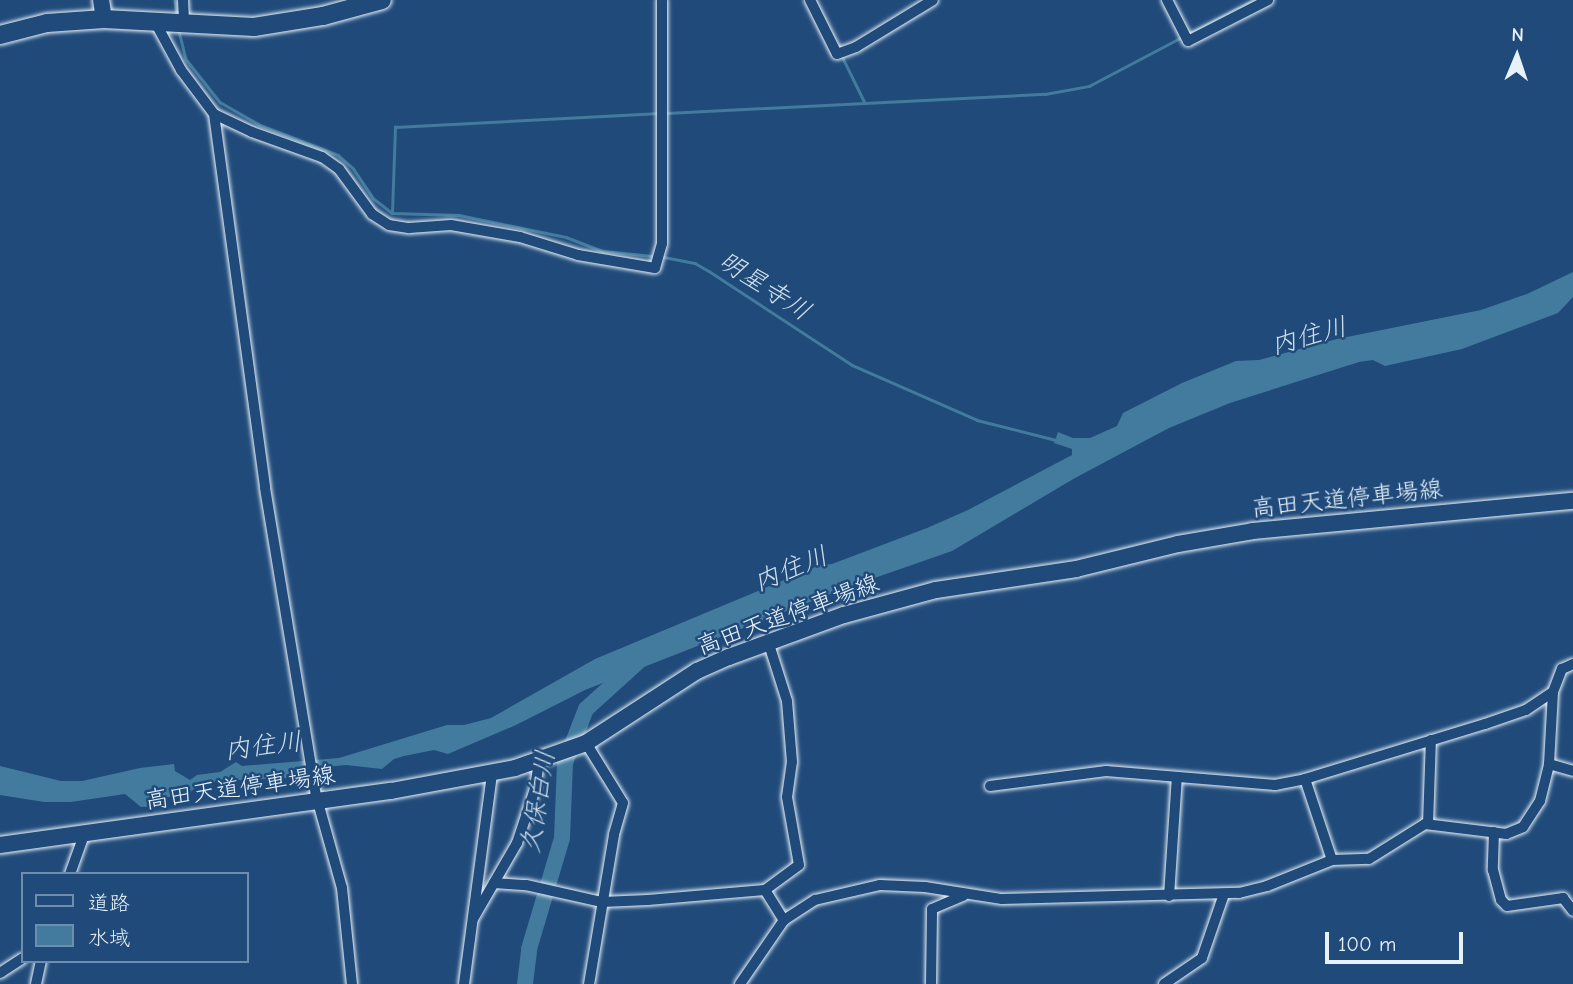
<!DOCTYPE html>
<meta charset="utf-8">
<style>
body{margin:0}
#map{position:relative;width:1573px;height:984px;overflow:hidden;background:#1f4a7a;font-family:"Comic Neue","Klee One",sans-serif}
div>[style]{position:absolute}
.water>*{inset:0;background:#427b9d}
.stream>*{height:2.5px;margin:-1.25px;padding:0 1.25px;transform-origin:1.25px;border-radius:1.25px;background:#427b9d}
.river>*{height:16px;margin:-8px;padding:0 8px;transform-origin:8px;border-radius:8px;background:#427b9d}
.roads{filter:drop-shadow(0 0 2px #e8f1f8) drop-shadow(0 0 2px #e8f1f8)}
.street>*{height:10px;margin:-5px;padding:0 5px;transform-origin:5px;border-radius:5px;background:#1f4a7a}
.secondary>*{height:16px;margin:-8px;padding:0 8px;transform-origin:8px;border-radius:8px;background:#1f4a7a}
.primary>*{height:18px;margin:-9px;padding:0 9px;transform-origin:9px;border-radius:9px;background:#1f4a7a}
span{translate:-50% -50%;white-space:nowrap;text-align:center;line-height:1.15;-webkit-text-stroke:5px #1f4a7a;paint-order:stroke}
.street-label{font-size:24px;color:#e8f1f8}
.water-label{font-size:26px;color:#cfdfea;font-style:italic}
.legend{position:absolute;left:21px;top:872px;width:228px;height:91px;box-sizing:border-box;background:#1f4a7a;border:2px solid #6f8dac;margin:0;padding:9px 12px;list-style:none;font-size:21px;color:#e8f1f8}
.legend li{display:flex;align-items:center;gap:14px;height:35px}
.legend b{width:35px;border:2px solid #6f8dac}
.north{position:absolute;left:1482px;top:21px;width:70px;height:70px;-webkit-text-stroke:5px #1f4a7a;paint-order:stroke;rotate:2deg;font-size:19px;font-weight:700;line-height:28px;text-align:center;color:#e8f1f8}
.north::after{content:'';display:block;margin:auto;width:24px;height:32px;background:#e8f1f8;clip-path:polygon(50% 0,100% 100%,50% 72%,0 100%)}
.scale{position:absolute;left:1325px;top:932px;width:138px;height:32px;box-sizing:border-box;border:4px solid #e8f1f8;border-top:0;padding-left:9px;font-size:21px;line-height:24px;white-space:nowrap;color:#e8f1f8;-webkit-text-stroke:5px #1f4a7a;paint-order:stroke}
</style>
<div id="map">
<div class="water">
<div style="clip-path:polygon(1573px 272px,1573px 297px,1558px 313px,1462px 349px,1385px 366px,1373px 360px,1359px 362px,1230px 403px,1169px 428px,1075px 478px,952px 551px,843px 589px,585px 690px,516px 725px,448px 754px,434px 750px,404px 756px,394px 759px,382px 769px,346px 765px,306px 769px,303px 774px,286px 778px,217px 781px,196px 787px,187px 795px,160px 798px,159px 806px,141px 807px,125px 794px,71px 802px,44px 802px,0 795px,0 766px,61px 781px,82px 781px,140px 768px,174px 764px,175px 771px,190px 780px,197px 775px,220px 772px,236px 762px,242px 766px,339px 758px,447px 725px,464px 725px,491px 718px,595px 659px,820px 565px,832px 564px,927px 528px,968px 510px,1072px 455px,1072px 449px,1054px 443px,1058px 432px,1073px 438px,1090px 438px,1117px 426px,1123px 413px,1182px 383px,1236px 361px,1259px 360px,1337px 339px,1481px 310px,1527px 294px)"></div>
</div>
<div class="stream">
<div style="left:175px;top:0;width:17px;rotate:83deg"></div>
<div style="left:179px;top:31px;width:29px;rotate:76deg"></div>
<div style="left:186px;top:59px;width:55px;rotate:51.7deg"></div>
<div style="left:220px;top:102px;width:46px;rotate:29.9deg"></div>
<div style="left:260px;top:125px;width:84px;rotate:21deg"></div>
<div style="left:338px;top:155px;width:20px;rotate:41deg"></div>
<div style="left:353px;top:168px;width:36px;rotate:56deg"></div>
<div style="left:373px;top:198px;width:24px;rotate:38deg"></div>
<div style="left:1188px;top:34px;width:74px;rotate:-27.3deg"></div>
<div style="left:842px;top:56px;width:52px;rotate:63.9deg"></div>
<div style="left:667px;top:113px;width:378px;rotate:-2.9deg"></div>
<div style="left:1045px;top:94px;width:45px;rotate:-10.3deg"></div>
<div style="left:1089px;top:86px;width:105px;rotate:-27.8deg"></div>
<div style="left:392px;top:213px;width:86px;rotate:-88deg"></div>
<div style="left:395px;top:127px;width:265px;rotate:-3deg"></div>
<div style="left:392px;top:213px;width:67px;rotate:1.7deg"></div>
<div style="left:459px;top:215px;width:109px;rotate:11.6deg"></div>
<div style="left:566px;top:237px;width:40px;rotate:21deg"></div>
<div style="left:603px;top:251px;width:50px;rotate:5.7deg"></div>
<div style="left:664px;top:257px;width:32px;rotate:11deg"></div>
<div style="left:695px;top:263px;width:16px;rotate:30deg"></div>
<div style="left:709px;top:271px;width:171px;rotate:33.3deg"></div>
<div style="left:852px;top:365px;width:137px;rotate:23.7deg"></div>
<div style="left:977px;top:420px;width:81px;rotate:14.2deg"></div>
</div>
<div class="river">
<div style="left:525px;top:984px;width:35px;rotate:-83deg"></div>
<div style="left:529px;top:949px;width:116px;rotate:-73.4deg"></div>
<div style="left:562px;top:838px;width:75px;rotate:-87.7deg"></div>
<div style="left:565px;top:763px;width:58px;rotate:-68.7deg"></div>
<div style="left:586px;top:709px;width:70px;rotate:-42.1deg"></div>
</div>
<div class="roads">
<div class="street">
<div style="left:183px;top:0;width:21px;rotate:87deg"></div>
<div style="left:810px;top:0;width:60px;rotate:63.4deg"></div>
<div style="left:837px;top:54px;width:20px;rotate:-20deg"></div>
<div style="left:856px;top:47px;width:90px;rotate:-31.4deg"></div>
<div style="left:1167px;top:0;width:46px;rotate:62.9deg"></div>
<div style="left:1188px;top:41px;width:90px;rotate:-27.1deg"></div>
<div style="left:154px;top:20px;width:57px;rotate:61.6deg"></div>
<div style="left:181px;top:70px;width:55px;rotate:53.1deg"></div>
<div style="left:214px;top:114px;width:377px;rotate:82.2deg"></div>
<div style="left:265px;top:488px;width:311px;rotate:80.6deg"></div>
<div style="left:316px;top:795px;width:97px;rotate:74.4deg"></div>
<div style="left:342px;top:888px;width:97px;rotate:84.1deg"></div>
<div style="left:214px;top:114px;width:42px;rotate:25.3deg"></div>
<div style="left:252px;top:132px;width:74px;rotate:19.7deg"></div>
<div style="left:322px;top:157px;width:21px;rotate:35deg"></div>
<div style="left:339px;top:169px;width:56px;rotate:53.7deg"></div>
<div style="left:372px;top:214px;width:20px;rotate:33deg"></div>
<div style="left:389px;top:225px;width:20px;rotate:9deg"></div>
<div style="left:409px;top:228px;width:42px;rotate:-4.1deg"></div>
<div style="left:451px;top:225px;width:70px;rotate:9.9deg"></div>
<div style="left:520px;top:237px;width:61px;rotate:17.2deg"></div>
<div style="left:578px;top:255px;width:78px;rotate:9.6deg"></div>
<div style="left:655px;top:268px;width:25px;rotate:-74deg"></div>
<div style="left:662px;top:244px;width:244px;rotate:-90deg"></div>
<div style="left:586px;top:743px;width:70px;rotate:58.3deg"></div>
<div style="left:623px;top:803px;width:33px;rotate:106deg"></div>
<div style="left:614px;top:835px;width:151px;rotate:99.5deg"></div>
<div style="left:1549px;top:764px;width:25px;rotate:16deg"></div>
<div style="left:1305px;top:779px;width:85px;rotate:71.6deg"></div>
<div style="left:990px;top:786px;width:117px;rotate:-7.4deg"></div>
<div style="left:1106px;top:771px;width:170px;rotate:4.7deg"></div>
<div style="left:1275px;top:785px;width:31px;rotate:-11deg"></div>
<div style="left:1305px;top:779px;width:188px;rotate:-17deg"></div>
<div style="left:1485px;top:724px;width:43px;rotate:-18.9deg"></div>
<div style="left:1526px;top:710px;width:32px;rotate:-34deg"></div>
<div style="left:1428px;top:824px;width:84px;rotate:-88deg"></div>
<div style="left:1494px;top:832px;width:38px;rotate:92deg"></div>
<div style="left:1493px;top:870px;width:31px;rotate:75deg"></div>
<div style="left:1501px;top:900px;width:8px;rotate:45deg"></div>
<div style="left:1507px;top:906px;width:57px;rotate:-8.1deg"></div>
<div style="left:1563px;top:898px;width:16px;rotate:52deg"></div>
<div style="left:70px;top:874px;width:45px;rotate:-70.3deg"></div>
<div style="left:494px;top:883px;width:32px;rotate:4deg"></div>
<div style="left:526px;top:885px;width:78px;rotate:12.6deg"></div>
<div style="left:602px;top:902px;width:46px;rotate:-2.5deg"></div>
<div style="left:648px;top:900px;width:117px;rotate:-4.9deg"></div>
<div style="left:765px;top:890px;width:42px;rotate:-36.3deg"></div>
<div style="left:799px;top:865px;width:69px;rotate:-100deg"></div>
<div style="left:787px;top:797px;width:35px;rotate:-82deg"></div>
<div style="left:792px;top:762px;width:61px;rotate:-94.7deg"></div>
<div style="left:787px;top:701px;width:63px;rotate:-107.6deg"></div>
<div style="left:765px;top:890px;width:36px;rotate:58deg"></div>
<div style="left:1169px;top:896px;width:119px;rotate:-86.2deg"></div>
<div style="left:473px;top:919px;width:88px;rotate:-59.9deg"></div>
<div style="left:517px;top:843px;width:57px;rotate:-71.6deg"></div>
<div style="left:535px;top:789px;width:28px;rotate:-82deg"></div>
<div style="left:0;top:973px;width:27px;rotate:-33deg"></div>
<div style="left:36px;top:984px;width:24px;rotate:-78deg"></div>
<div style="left:464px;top:984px;width:213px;rotate:-82.4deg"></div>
<div style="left:740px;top:984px;width:78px;rotate:-55.5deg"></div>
<div style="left:784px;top:920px;width:37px;rotate:-33deg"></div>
<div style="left:815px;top:900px;width:67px;rotate:-13deg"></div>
<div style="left:880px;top:885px;width:45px;rotate:2.5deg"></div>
<div style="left:925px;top:887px;width:78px;rotate:8.9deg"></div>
<div style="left:1002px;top:899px;width:237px;rotate:-1.5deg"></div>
<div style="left:1239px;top:893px;width:29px;rotate:-14deg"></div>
<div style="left:1267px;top:886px;width:70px;rotate:-21.8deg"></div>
<div style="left:1332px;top:860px;width:37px;rotate:-2deg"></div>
<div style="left:1369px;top:859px;width:66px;rotate:-32deg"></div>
<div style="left:1425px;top:824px;width:82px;rotate:7deg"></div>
<div style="left:1506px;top:834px;width:18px;rotate:-22deg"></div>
<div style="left:1523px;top:827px;width:31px;rotate:-57deg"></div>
<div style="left:1540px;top:801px;width:38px;rotate:-76deg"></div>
<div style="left:1549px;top:764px;width:72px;rotate:-86.8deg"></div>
<div style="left:1553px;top:692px;width:25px;rotate:-69deg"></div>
<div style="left:1562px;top:669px;width:12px;rotate:-24deg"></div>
<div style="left:931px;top:984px;width:75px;rotate:-89.2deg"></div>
<div style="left:932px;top:909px;width:34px;rotate:-23deg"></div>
<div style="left:1164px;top:984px;width:46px;rotate:-34.4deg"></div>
<div style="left:1202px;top:958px;width:68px;rotate:-71deg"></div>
</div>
<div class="secondary">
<div style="left:101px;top:0;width:19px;rotate:81deg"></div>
<div style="left:0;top:845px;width:395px;rotate:-7.9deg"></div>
<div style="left:391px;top:791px;width:126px;rotate:-10.5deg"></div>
<div style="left:515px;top:768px;width:75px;rotate:-19.4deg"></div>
<div style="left:586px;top:743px;width:132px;rotate:-33deg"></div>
<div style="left:697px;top:671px;width:35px;rotate:-24deg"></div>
<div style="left:729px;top:657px;width:122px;rotate:-20.1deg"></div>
<div style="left:844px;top:615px;width:95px;rotate:-15.2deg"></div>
<div style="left:936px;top:590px;width:142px;rotate:-8.5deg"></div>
<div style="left:1076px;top:569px;width:105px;rotate:-13.8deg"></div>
<div style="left:1178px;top:544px;width:76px;rotate:-9.8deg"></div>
<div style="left:1253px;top:531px;width:321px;rotate:-5.4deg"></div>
</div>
<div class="primary">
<div style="left:0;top:35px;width:49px;rotate:-14.3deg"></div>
<div style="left:47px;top:23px;width:57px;rotate:-4deg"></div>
<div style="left:104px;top:19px;width:150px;rotate:3.1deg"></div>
<div style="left:254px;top:27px;width:70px;rotate:-9.1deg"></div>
<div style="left:323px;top:16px;width:61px;rotate:-15.2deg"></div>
</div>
</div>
<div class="street-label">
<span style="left:1347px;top:499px;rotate:-6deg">高田天道停車場線</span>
<span style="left:788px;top:615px;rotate:-20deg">高田天道停車場線</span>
<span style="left:240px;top:788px;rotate:-8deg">高田天道停車場線</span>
</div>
<div class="water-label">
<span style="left:764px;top:287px;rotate:33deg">明星寺川</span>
<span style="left:1309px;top:337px;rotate:-15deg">内住川</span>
<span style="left:791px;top:570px;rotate:-22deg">内住川</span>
<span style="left:263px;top:747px;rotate:-7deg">内住川</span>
<span style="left:539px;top:802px;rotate:-81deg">久保白川</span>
</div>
<ul class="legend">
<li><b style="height:9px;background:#1f4a7a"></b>道路</li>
<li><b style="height:19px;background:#427b9d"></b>水域</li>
</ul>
<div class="north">N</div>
<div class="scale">100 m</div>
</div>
